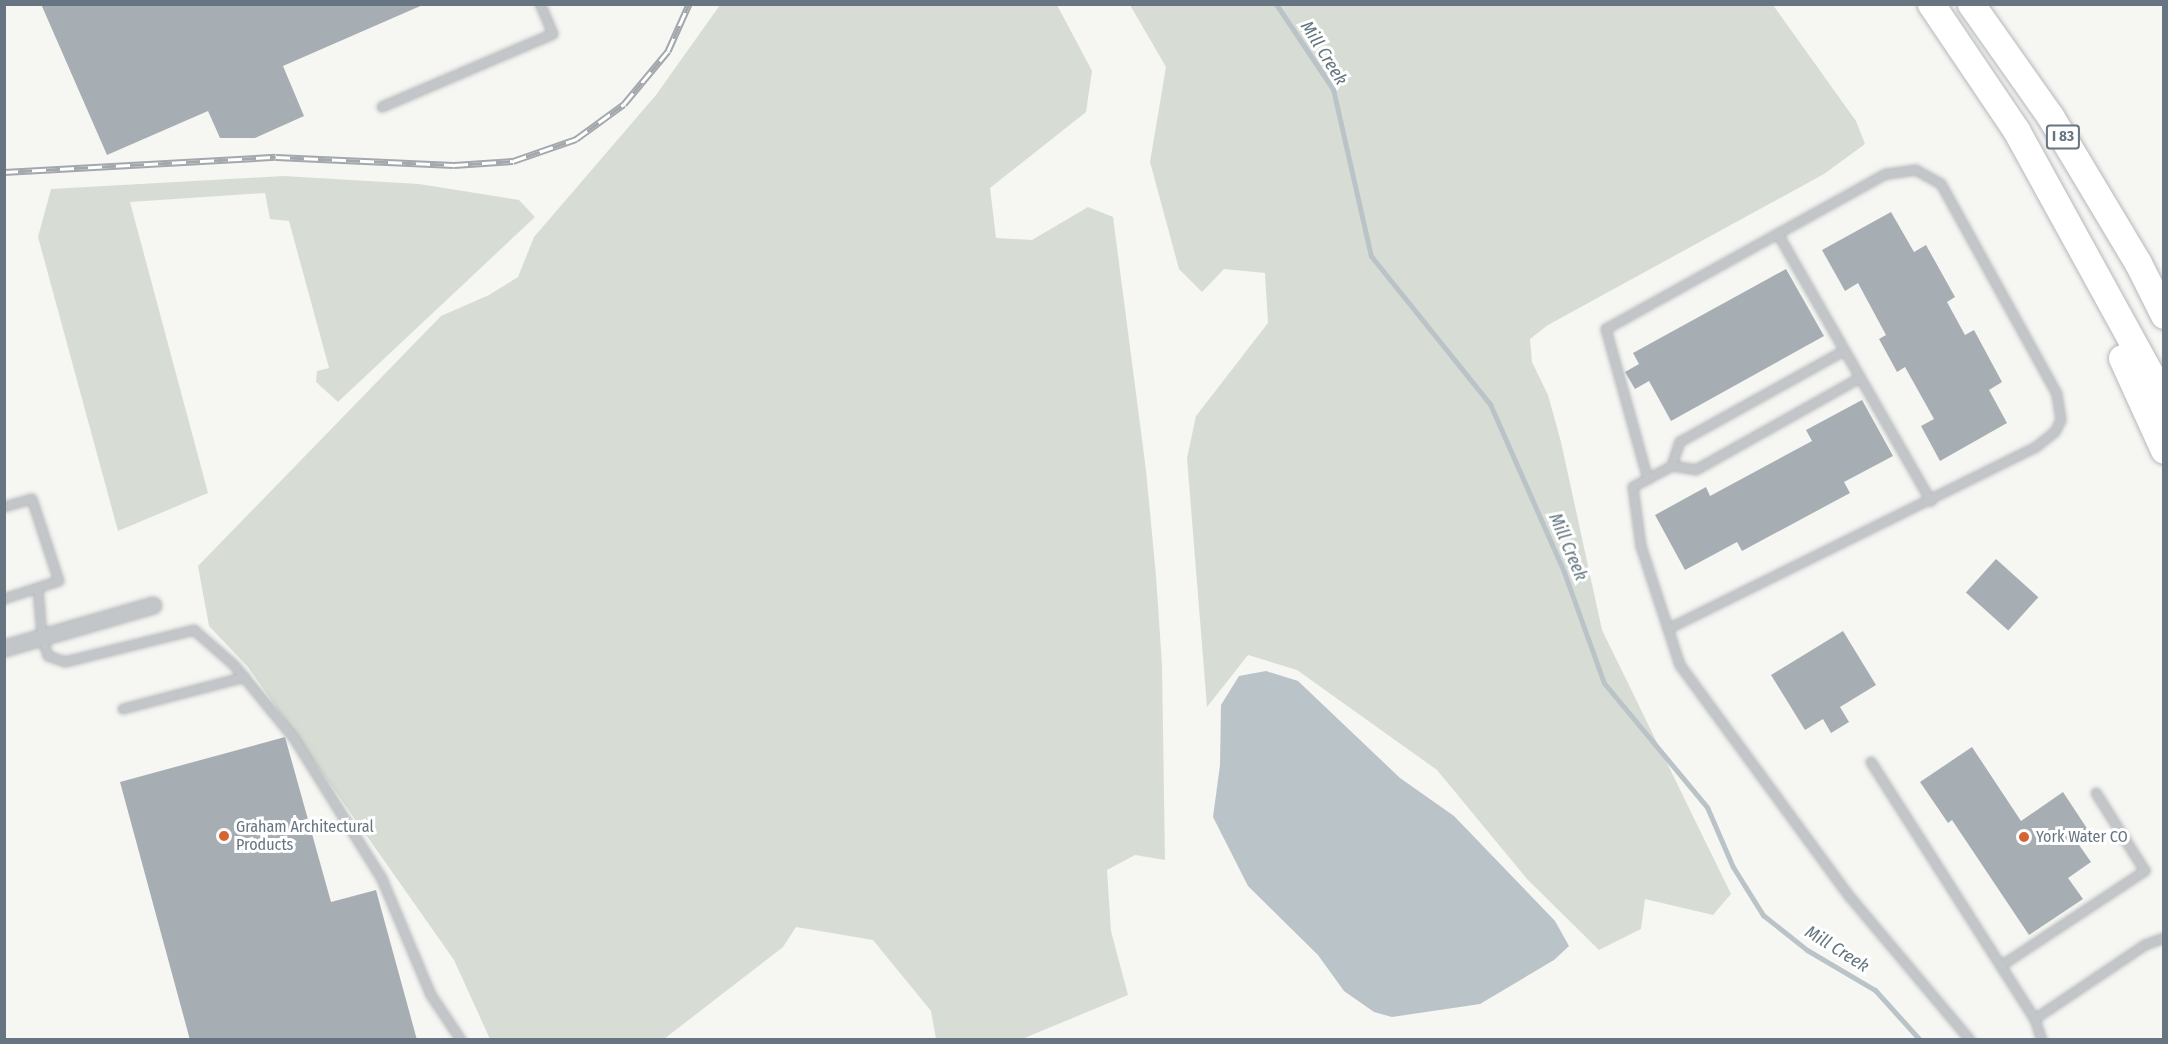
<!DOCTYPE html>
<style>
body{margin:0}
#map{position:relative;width:2168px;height:1044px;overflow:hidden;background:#f6f6f3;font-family:"Fira Sans Condensed",sans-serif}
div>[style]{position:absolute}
.green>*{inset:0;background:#d7ddd4}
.water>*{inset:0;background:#bac3c8}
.stream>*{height:5px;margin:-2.5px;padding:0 2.5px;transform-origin:2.5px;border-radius:2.5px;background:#bac3c8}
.building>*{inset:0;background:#a7aeb3;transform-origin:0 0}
.roads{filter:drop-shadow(0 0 2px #b5b8bb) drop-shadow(0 0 2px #b5b8bb)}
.lane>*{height:8px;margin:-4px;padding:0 4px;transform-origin:4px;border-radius:4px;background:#c2c6c9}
.street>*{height:15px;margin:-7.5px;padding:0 7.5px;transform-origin:7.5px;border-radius:7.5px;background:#c2c6c9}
.highway>*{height:27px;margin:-13.5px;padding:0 13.5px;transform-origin:13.5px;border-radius:13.5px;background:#fff}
.rail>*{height:7px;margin-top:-3.5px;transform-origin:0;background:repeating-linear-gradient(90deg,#fff 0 14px,#a3a8ad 0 28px);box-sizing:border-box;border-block:2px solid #a3a8ad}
.dots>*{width:16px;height:16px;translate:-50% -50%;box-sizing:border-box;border:3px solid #fff;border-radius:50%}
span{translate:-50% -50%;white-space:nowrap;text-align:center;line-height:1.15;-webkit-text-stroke:6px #fff;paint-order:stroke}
.shield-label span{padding:2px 4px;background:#fff;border:2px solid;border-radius:4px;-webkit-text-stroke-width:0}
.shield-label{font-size:15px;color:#677582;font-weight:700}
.poi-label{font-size:16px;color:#677582}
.left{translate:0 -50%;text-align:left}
.water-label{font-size:18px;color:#63767f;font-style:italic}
.frame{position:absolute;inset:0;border:6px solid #677582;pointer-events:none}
</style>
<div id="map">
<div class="green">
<div style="clip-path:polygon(720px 5px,1057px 5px,1092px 71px,1086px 112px,990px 188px,996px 238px,1032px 240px,1088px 207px,1113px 217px,1146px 470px,1156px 576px,1162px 665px,1165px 860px,1135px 855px,1107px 870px,1111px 931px,1128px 995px,1022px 1039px,936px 1039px,931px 1011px,873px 940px,796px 927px,783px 947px,664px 1039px,490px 1039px,454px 960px,248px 667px,209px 626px,198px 566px,441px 316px,489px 295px,518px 277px,534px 237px,656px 95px)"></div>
<div style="clip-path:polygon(1130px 5px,1773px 5px,1856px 121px,1865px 144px,1824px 174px,1548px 325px,1530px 339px,1532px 362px,1548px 395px,1561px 442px,1602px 630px,1731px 894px,1713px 915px,1645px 899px,1641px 929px,1599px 950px,1527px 879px,1437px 770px,1297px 670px,1248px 655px,1207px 707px,1187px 458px,1196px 416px,1268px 323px,1265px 273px,1224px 269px,1202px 292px,1179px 269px,1150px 162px,1166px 67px)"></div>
<div style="clip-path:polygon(283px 176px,419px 184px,519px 200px,535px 217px,338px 402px,316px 382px,317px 371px,329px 368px,289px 221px,270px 219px,265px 193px,130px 202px,208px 493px,118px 531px,38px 237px,51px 189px)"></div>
</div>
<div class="water">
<div style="clip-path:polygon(1266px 671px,1298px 681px,1400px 778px,1454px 816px,1555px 921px,1569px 946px,1554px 960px,1480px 1004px,1392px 1017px,1374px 1012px,1344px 991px,1318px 955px,1248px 886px,1213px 817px,1220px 765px,1221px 705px,1239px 676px)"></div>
</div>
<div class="stream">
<div style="left:1276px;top:4px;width:102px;rotate:56.2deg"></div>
<div style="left:1333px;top:89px;width:171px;rotate:77.2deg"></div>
<div style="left:1371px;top:256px;width:190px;rotate:51.2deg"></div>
<div style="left:1490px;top:404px;width:184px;rotate:66.2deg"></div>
<div style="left:1564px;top:572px;width:118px;rotate:70.2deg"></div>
<div style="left:1604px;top:683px;width:161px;rotate:50.3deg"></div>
<div style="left:1707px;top:807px;width:65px;rotate:66.6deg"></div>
<div style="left:1733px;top:867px;width:57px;rotate:58deg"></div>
<div style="left:1763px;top:915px;width:56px;rotate:38.5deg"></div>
<div style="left:1807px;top:950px;width:79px;rotate:30.5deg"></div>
<div style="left:1875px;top:990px;width:67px;rotate:48deg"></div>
</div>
<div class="building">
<div style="clip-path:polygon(41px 4px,425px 4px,283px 66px,304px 116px,255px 138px,220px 138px,208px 111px,107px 155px)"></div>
<div style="clip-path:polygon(1891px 212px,1914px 252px,1926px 245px,1955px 297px,1947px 302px,1965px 335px,1974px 330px,2002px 382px,1989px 390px,2007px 423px,1940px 461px,1921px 426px,1934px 419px,1905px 367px,1897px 372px,1879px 339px,1886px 335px,1858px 283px,1845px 291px,1822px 250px)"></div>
<div style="clip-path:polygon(1786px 269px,1824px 336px,1671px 421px,1649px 381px,1635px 389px,1625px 372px,1639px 364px,1633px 353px)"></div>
<div style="clip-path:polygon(1862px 400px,1893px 456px,1844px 482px,1850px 493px,1742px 551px,1737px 542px,1685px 570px,1655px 515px,1706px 487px,1710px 496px,1812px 441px,1806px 430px)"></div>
<div style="left:1996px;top:559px;width:57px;height:45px;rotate:42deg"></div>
<div style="clip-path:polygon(1843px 631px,1876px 685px,1840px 707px,1849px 722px,1831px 733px,1823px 719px,1805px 730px,1771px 675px)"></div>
<div style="clip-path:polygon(285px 737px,331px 902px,376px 890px,417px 1040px,190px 1040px,120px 782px)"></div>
<div style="clip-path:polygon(1972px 747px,2021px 821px,2063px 792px,2090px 833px,2077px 842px,2091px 862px,2068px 878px,2083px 899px,2029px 935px,1952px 820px,1948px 823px,1920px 782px)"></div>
</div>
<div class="roads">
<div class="lane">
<div style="left:382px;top:107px;width:186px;rotate:-23.1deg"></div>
<div style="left:553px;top:34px;width:33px;rotate:-113deg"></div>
<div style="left:1778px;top:234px;width:308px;rotate:60.2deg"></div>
<div style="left:1672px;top:466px;width:25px;rotate:-72deg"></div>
<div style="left:1680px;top:442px;width:188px;rotate:-29deg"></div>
<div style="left:1648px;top:479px;width:27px;rotate:-28deg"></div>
<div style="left:1672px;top:466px;width:24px;rotate:9deg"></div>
<div style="left:1696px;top:470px;width:188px;rotate:-29.3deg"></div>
<div style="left:4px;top:507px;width:29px;rotate:-16deg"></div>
<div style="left:32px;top:499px;width:86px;rotate:71.8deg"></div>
<div style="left:59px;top:581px;width:58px;rotate:161.9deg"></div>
<div style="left:38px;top:588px;width:49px;rotate:85.3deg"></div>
<div style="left:42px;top:637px;width:20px;rotate:72deg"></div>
<div style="left:48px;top:656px;width:18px;rotate:19deg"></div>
<div style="left:65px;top:662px;width:133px;rotate:-13.9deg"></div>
<div style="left:194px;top:630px;width:53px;rotate:41.2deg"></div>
<div style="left:234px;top:665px;width:94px;rotate:50.6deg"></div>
<div style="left:294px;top:738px;width:166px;rotate:58deg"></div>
<div style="left:382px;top:879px;width:126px;rotate:67.1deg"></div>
<div style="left:431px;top:995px;width:54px;rotate:56.3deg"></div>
<div style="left:1668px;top:629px;width:409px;rotate:-26.3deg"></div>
<div style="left:2035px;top:448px;width:26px;rotate:-39deg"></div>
<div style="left:2055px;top:432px;width:13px;rotate:-63deg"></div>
<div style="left:2061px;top:420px;width:26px;rotate:-99deg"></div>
<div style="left:2057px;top:394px;width:240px;rotate:-118.9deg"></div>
<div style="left:1941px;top:184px;width:29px;rotate:-151deg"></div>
<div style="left:1916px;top:170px;width:30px;rotate:172deg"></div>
<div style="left:1886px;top:174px;width:320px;rotate:151deg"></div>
<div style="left:1606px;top:329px;width:156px;rotate:74.4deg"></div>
<div style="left:1648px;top:479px;width:17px;rotate:152deg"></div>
<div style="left:1633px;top:487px;width:60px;rotate:82.3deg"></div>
<div style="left:1641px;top:546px;width:125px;rotate:71.9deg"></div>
<div style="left:1680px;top:665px;width:288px;rotate:53.8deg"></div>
<div style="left:1850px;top:897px;width:187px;rotate:50deg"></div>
<div style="left:123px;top:709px;width:126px;rotate:-14.7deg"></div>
<div style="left:1871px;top:762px;width:305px;rotate:57.5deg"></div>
<div style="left:2035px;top:1019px;width:22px;rotate:72deg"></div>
<div style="left:2001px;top:966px;width:173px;rotate:-33.4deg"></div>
<div style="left:2145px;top:871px;width:92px;rotate:-122.1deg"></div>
<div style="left:2035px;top:1019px;width:133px;rotate:-33.9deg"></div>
<div style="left:2145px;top:945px;width:20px;rotate:-20deg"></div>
</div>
<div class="street">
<div style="left:4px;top:648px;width:155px;rotate:-16.1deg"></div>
</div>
<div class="highway">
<div style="left:1931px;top:4px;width:152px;rotate:56deg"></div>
<div style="left:2016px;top:130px;width:307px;rotate:61.2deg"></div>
<div style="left:1971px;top:4px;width:137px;rotate:54.8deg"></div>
<div style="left:2050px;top:116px;width:171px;rotate:59.1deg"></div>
<div style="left:2138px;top:263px;width:58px;rotate:63.4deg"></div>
<div style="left:2122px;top:358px;width:101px;rotate:65.5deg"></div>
</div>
</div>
<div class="rail">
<div style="left:4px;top:172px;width:272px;rotate:-3.2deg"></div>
<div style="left:276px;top:157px;width:178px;rotate:2.6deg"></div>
<div style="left:454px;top:165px;width:59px;rotate:-3.9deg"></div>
<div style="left:513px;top:161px;width:67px;rotate:-19.2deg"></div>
<div style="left:576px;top:139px;width:59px;rotate:-36.1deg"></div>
<div style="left:624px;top:104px;width:69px;rotate:-50.3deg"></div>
<div style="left:668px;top:51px;width:51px;rotate:-65.9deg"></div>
</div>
<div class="dots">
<div style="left:224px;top:836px;background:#d76232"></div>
<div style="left:2024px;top:837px;background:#d76232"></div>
</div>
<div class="shield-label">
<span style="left:2063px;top:137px">I 83</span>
</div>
<div class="poi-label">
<span class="left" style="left:236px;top:836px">Graham Architectural<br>Products</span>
<span class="left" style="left:2036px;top:837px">York Water CO</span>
</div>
<div class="water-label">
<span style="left:1324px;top:53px;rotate:58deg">Mill Creek</span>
<span style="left:1568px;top:547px;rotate:67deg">Mill Creek</span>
<span style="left:1837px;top:949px;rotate:32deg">Mill Creek</span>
</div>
<div class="frame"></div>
</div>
